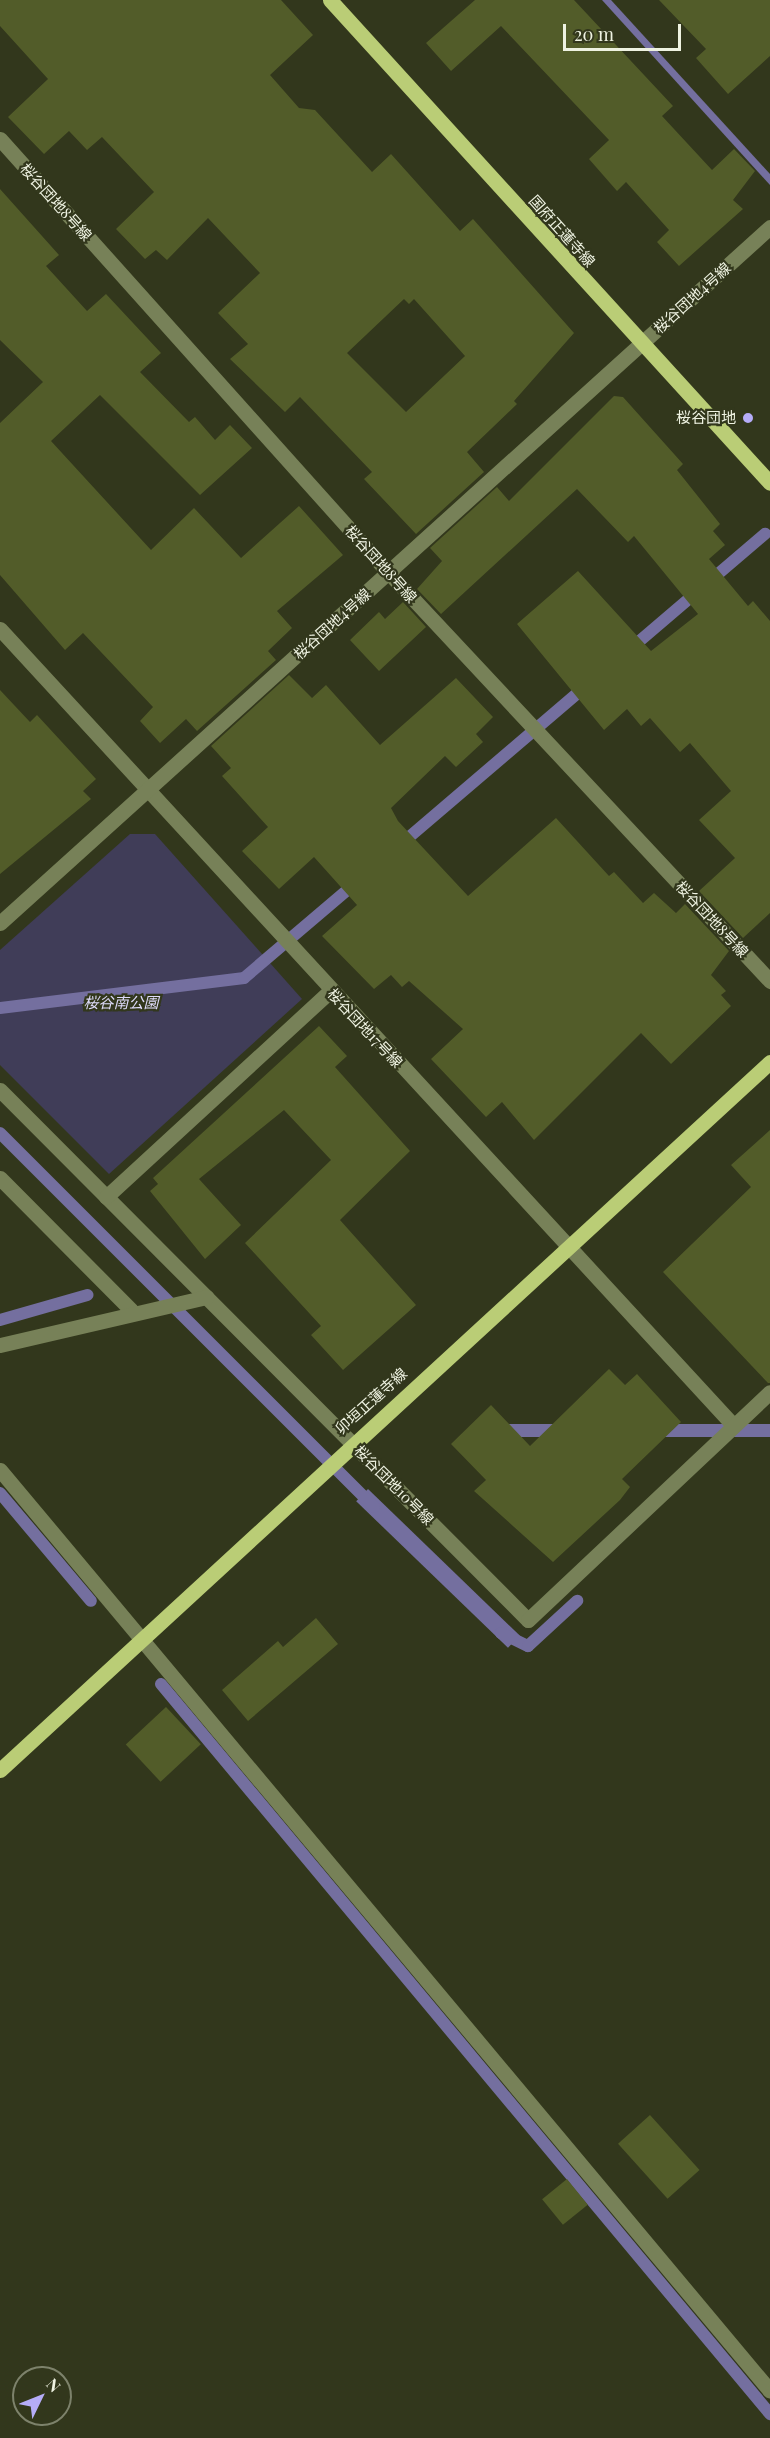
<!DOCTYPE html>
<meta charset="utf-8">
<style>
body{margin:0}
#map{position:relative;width:770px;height:2438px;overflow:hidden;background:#32371c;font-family:"Playfair Display","Noto Sans JP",serif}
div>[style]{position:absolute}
.green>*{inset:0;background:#403d58}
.water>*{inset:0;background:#746f9f;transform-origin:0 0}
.stream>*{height:12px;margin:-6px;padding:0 6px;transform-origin:6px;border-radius:6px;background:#746f9f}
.building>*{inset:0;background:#525c29;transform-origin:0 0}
.minor>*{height:15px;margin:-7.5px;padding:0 7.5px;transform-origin:7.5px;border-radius:7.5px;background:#778158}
.major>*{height:15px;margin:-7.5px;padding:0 7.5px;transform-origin:7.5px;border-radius:7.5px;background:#bacd76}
.dots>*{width:16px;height:16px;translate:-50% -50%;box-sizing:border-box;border:3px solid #32371c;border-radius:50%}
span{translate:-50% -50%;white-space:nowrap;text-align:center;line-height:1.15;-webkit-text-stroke:4.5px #32371c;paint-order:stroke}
.street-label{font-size:15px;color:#eef2e1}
.poi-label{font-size:15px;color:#eef2e1}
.right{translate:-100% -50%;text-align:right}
.park-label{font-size:15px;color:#dedbfa;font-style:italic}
.north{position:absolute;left:12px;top:2366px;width:60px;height:60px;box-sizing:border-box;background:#32371c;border:2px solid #7d826b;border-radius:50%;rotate:47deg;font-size:16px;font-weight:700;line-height:24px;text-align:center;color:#eef2e1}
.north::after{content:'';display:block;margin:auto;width:21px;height:27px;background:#b5acf8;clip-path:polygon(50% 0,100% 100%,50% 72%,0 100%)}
.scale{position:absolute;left:563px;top:24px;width:118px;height:27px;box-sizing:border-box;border:3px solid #eef2e1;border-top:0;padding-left:8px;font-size:18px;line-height:21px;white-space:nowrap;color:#eef2e1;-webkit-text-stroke:4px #32371c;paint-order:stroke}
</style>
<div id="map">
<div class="green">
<div style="clip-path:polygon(130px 834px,155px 834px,302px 999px,109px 1174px,0 1065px,0 950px)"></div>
</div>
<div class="water">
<div style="clip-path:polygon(602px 0,611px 0,770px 174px,770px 185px)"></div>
<div style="left:770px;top:1424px;width:13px;height:277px;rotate:90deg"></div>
<div style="left:368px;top:1489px;width:211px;height:17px;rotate:44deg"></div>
</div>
<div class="stream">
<div style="left:629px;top:650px;width:179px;rotate:-40.5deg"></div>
<div style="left:401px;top:844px;width:243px;rotate:-40.5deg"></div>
<div style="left:0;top:1008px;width:246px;rotate:-7deg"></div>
<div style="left:244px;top:978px;width:150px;rotate:-40.4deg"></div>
<div style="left:0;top:1133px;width:529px;rotate:45deg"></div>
<div style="left:0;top:1320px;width:91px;rotate:-16deg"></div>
<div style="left:0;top:1493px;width:141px;rotate:49.9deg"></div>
<div style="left:501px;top:1633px;width:30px;rotate:26deg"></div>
<div style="left:528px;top:1646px;width:67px;rotate:-42.6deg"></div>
<div style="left:161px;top:1684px;width:951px;rotate:50.16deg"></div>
</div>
<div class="building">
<div style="clip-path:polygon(evenodd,0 0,281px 0,313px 35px,270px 75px,299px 108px,315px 110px,372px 172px,391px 154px,460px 231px,473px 219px,574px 333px,514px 401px,517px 404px,467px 452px,484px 472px,416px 534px,364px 479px,372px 472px,300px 397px,285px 412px,230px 359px,248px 344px,218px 313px,260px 273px,208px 218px,167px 260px,156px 250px,145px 259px,116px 229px,154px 192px,102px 137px,87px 150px,69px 131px,44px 154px,8px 117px,48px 79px,0 26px,0 0,404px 299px,409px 304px,414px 299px,465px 356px,406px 412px,347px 353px,404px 299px)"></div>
<div style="clip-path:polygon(475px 0,574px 0,673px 106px,662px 116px,712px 170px,734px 149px,755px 171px,733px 200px,743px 209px,679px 266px,657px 242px,669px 230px,626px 182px,617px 191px,589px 159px,609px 140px,501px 26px,451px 71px,426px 43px)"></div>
<div style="clip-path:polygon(659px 0,770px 0,770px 56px,728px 94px,696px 58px,706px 49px)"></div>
<div style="clip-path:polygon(0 189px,59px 255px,46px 266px,87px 311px,106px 294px,161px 353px,140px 372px,189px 422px,195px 417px,215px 440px,230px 425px,252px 448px,200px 495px,100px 395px,51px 441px,151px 550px,194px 508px,241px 558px,299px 506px,343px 555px,277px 611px,292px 628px,268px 651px,276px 660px,197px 731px,186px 719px,160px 743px,140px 721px,153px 707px,83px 633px,65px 650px,0 575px,0 423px,43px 382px,0 340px)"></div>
<div style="clip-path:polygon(614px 396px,623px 397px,683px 464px,677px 470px,720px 524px,713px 531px,725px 545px,709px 559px,748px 606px,753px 601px,770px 621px,770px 913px,743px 938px,699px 891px,735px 858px,699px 820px,731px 791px,690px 743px,680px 752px,650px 718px,641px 726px,627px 709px,604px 730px,517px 624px,578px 571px,651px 651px,698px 614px,634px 536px,628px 542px,577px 489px,441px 614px,417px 589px,442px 561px,430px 548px,497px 487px,509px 501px)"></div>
<div style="clip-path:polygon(403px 602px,426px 627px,379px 671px,350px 640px,379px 612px,385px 619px)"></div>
<div style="clip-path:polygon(289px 675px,312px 698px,326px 685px,380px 745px,456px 678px,493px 717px,476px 734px,483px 742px,456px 767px,445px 756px,391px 808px,398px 821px,468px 896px,556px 818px,609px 876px,614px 872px,643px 903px,654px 893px,676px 913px,685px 904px,729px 951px,711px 975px,726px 991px,721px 995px,731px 1006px,671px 1064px,641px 1033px,534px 1140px,502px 1102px,486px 1117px,431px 1059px,463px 1029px,409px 981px,402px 987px,391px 975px,374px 989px,322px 936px,357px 905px,314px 857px,279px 889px,242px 851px,268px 827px,222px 776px,231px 768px,211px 746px)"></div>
<div style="clip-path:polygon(0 690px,30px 722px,37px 715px,96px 779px,83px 791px,91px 799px,0 874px)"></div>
<div style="clip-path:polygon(319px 1026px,347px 1056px,335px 1067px,410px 1151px,340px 1220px,416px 1305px,343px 1370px,311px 1335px,321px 1326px,245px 1243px,331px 1160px,284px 1110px,199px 1179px,241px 1225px,205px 1259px,150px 1191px,158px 1184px,153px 1178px)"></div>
<div style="clip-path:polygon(770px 1130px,770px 1383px,768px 1383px,663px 1272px,751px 1187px,731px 1165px)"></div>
<div style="clip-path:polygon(609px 1369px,625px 1385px,637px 1374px,681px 1422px,622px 1479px,630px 1487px,620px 1500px,553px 1562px,474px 1491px,486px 1480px,451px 1444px,491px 1405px,530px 1446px)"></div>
<div style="clip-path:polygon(316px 1618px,338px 1644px,248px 1721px,222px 1690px,278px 1641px,283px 1647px)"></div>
<div style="left:166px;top:1707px;width:51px;height:55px;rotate:47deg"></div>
<div style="left:650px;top:2115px;width:74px;height:43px;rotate:48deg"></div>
<div style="left:567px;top:2179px;width:33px;height:32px;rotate:51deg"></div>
</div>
<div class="minor">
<div style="left:0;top:139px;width:581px;rotate:48.14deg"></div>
<div style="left:388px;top:572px;width:560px;rotate:46.95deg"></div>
<div style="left:0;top:629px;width:1082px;rotate:47.36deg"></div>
<div style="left:0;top:923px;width:1038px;rotate:-42.11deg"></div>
<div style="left:0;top:1090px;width:748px;rotate:45.11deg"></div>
<div style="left:528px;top:1620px;width:332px;rotate:-43.3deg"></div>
<div style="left:0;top:1178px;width:186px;rotate:45.2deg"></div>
<div style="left:106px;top:1197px;width:306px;rotate:-42.6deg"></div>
<div style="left:0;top:1345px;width:212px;rotate:-13.1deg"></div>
<div style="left:0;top:1470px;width:1200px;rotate:50.1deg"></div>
</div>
<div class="major">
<div style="left:330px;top:0;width:653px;rotate:47.67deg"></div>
<div style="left:0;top:1770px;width:1046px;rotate:-42.6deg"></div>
</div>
<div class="dots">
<div style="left:748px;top:418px;background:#b5acf8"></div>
</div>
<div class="street-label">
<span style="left:56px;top:202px;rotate:48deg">桜谷団地8号線</span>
<span style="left:562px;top:231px;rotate:48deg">国府正蓮寺線</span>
<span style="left:692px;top:298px;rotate:-42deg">桜谷団地4号線</span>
<span style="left:381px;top:564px;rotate:48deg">桜谷団地8号線</span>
<span style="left:332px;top:624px;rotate:-42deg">桜谷団地4号線</span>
<span style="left:712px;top:919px;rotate:47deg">桜谷団地8号線</span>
<span style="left:365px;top:1028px;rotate:47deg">桜谷団地17号線</span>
<span style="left:371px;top:1401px;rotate:-42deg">卯垣正蓮寺線</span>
<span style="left:394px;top:1485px;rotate:45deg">桜谷団地10号線</span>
</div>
<div class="poi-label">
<span class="right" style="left:736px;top:418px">桜谷団地</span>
</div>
<div class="park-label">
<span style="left:121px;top:1003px">桜谷南公園</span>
</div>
<div class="north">N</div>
<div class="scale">20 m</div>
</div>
